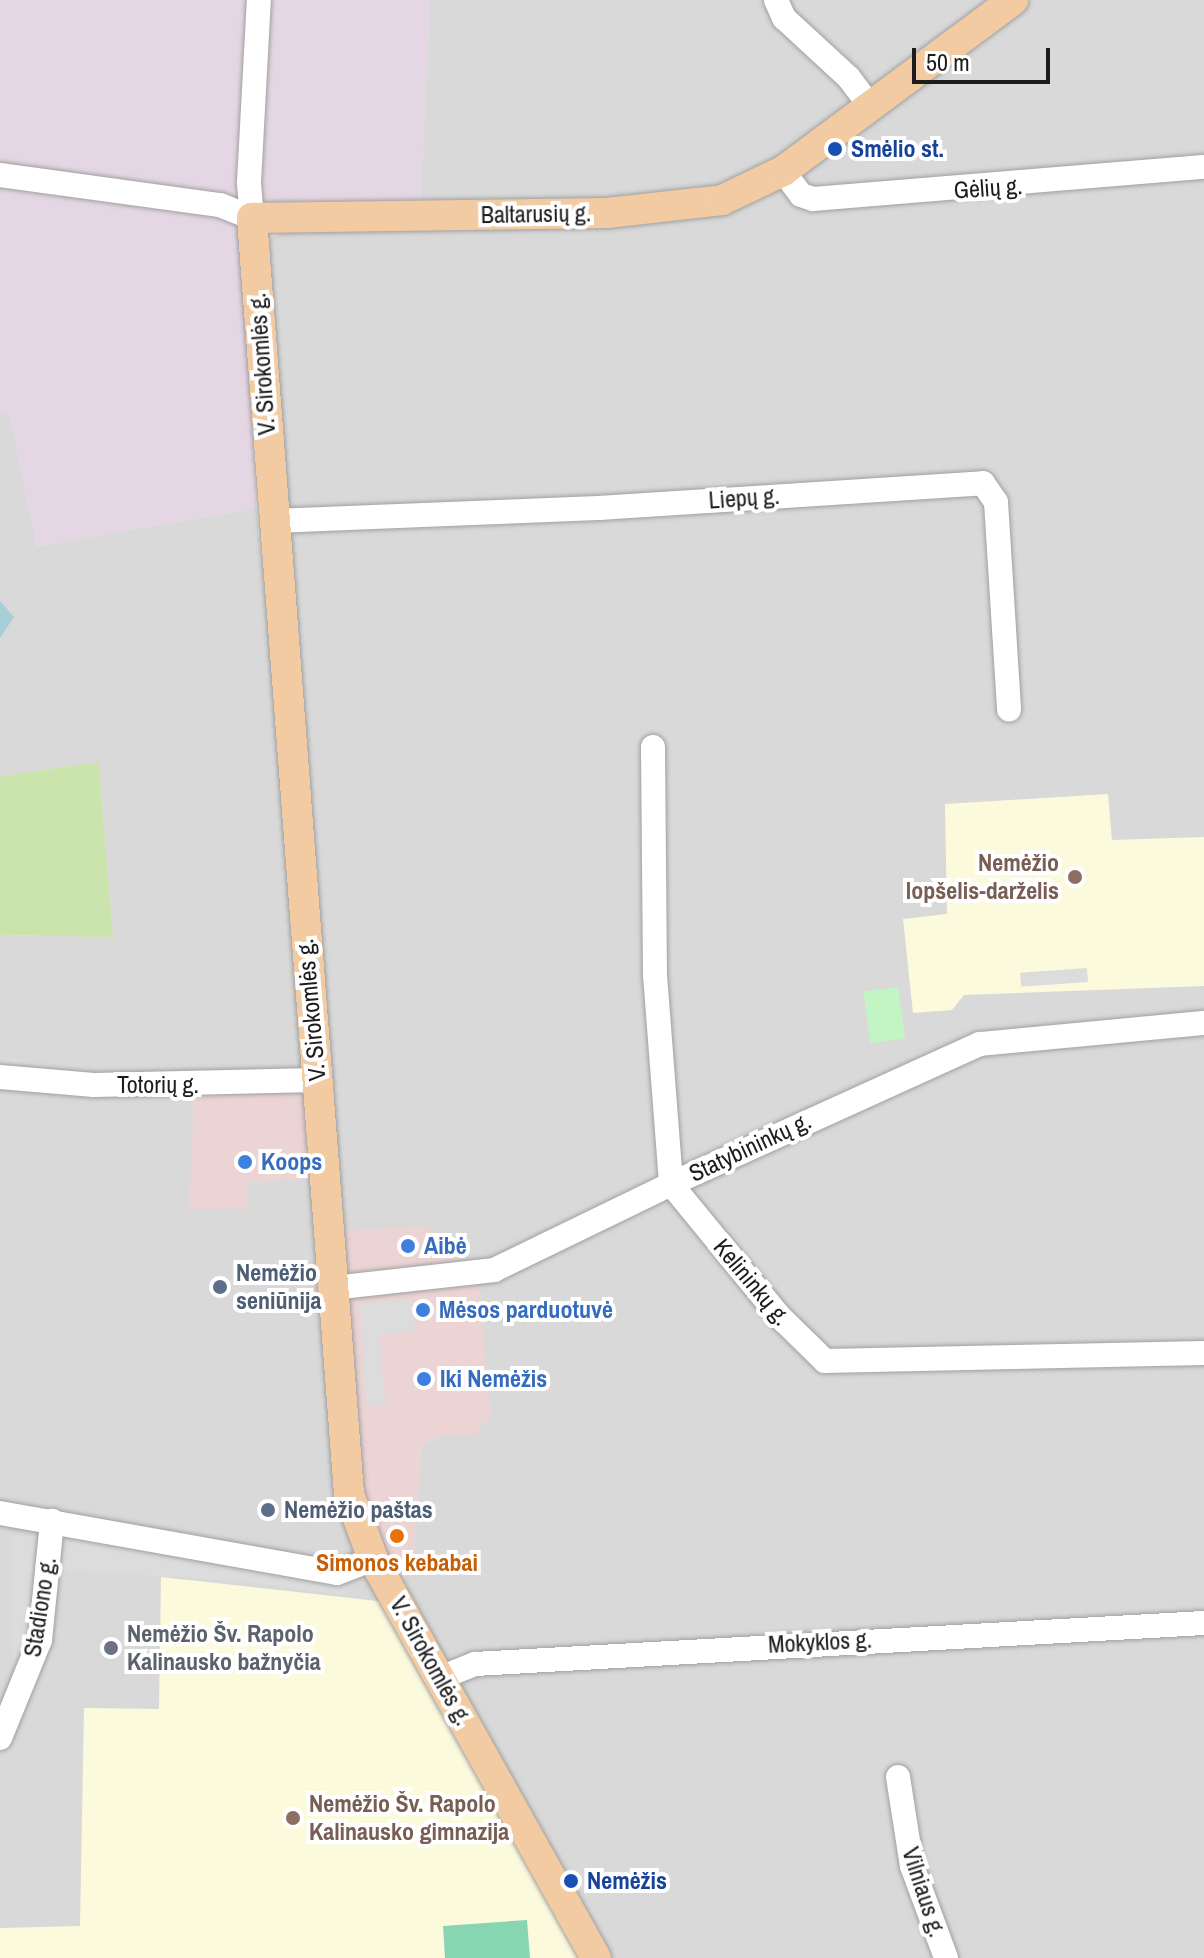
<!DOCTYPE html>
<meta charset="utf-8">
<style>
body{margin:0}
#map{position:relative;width:1204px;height:1958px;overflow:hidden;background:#ede9e3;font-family:"Archivo Narrow",sans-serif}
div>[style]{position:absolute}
.residential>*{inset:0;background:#dad9d9}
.commercial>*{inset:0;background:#ecd3d4}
.industrial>*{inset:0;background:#e5d6e3}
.education>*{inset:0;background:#fcfadd}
.grass>*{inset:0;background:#cbe3ad}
.park>*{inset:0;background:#c3f4c4;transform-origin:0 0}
.pitch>*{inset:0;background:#88d5b2}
.parking>*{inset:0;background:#dcdcdc;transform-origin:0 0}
.water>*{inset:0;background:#a7cfd7}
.roads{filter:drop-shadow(0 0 2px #a0a0a0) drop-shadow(0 0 2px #a0a0a0)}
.minor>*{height:24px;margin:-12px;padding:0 12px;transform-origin:12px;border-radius:12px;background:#fff}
.major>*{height:30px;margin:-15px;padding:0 15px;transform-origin:15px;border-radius:15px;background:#f3cba2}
.dots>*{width:22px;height:22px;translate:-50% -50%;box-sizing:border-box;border:4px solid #fff;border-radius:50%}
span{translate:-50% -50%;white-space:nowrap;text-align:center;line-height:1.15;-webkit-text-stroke:8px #fff;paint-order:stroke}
.transit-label{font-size:24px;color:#164399;font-weight:700}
.left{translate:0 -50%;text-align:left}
.street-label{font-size:24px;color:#1c1c1c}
.education-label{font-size:24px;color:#785e54;font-weight:700}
.right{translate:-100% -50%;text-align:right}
.shop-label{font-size:24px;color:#366cbe;font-weight:700}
.service-label{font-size:24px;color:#4e5e75;font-weight:700}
.food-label{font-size:24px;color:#c56008;font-weight:700}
.worship-label{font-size:24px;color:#5b616d;font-weight:700}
.scale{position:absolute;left:912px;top:48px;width:138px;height:36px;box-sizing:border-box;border:4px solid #1c1c1c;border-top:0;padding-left:10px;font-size:24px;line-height:28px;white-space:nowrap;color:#1c1c1c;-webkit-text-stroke:6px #fff;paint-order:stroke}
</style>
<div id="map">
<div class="residential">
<div style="clip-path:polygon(430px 0,1003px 0,780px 163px,709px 195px,420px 209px)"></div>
<div style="clip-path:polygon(1032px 0,1204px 0,1204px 1958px,607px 1958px,397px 1584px,413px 1569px,421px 1446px,438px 1436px,474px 1435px,476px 1260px,454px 1262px,432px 1250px,340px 1231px,265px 241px,290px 228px,588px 224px,810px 165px)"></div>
<div style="clip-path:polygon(9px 411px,37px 546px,256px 508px,285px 789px,307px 1091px,194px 1096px,247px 1207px,248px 1182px,314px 1178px,341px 1497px,582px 1958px,0 1958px,0 935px,113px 937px,99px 762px,0 776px,0 413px)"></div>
</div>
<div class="commercial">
<div style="clip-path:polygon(307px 1091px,314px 1178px,248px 1182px,247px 1208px,189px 1210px,194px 1096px)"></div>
<div style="clip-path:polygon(429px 1226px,433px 1250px,453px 1250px,454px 1262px,476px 1260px,491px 1416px,474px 1436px,438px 1436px,421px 1446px,413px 1569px,397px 1584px,364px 1514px,340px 1231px)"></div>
</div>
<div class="industrial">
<div style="clip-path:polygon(0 0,430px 0,420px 209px,242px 209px,256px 508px,36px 546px,9px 412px,0 413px)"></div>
</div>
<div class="education">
<div style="clip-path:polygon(1108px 794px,1112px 840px,1204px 837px,1204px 986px,964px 995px,952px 1010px,913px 1013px,903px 919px,947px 914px,945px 804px)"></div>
<div style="clip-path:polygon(161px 1577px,386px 1602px,582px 1958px,0 1958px,0 1928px,80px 1926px,84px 1708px,159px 1709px)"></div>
</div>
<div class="grass">
<div style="clip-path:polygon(99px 762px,113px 937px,0 935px,0 776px)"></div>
</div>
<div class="park">
<div style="left:898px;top:987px;width:52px;height:35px;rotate:82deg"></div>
</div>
<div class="pitch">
<div style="clip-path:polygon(527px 1920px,530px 1958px,445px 1958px,443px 1926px)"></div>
</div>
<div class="parking">
<div style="left:1087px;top:968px;width:14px;height:67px;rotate:86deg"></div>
<div style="left:2px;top:1057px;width:72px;height:12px;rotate:10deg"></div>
<div style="clip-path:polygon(412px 1299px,415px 1332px,380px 1335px,385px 1405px,366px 1406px,360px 1303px)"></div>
<div style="clip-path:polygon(58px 1529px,346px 1583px,346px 1595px,251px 1582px,56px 1569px)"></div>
<div style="left:12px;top:1536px;width:24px;height:126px"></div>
</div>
<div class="water">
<div style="clip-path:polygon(0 601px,14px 617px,0 638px)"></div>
</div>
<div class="roads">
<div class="minor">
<div style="left:776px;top:0;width:20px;rotate:66deg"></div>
<div style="left:784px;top:18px;width:88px;rotate:42.7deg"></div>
<div style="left:849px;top:78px;width:35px;rotate:53deg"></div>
<div style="left:783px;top:171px;width:30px;rotate:53deg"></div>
<div style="left:801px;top:195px;width:13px;rotate:18deg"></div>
<div style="left:813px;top:199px;width:392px;rotate:-4.7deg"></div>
<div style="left:0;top:175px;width:222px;rotate:7.8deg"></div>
<div style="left:220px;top:205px;width:35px;rotate:22deg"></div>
<div style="left:252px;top:218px;width:36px;rotate:-95deg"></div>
<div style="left:249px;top:182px;width:182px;rotate:-86.9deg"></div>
<div style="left:273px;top:521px;width:326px;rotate:-2.3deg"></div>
<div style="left:599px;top:508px;width:385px;rotate:-3.7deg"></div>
<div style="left:983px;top:483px;width:23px;rotate:56deg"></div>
<div style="left:996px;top:502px;width:208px;rotate:86.4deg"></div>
<div style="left:653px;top:747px;width:228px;rotate:89.5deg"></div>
<div style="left:655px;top:975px;width:210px;rotate:85.6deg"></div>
<div style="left:671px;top:1184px;width:339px;rotate:-24.4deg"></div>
<div style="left:980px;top:1044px;width:225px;rotate:-5.4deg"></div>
<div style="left:0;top:1077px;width:94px;rotate:4.9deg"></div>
<div style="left:94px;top:1085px;width:223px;rotate:-1.3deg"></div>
<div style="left:332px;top:1288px;width:163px;rotate:-6.3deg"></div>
<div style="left:494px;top:1270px;width:197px;rotate:-25.9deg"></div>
<div style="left:671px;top:1184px;width:171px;rotate:50.7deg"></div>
<div style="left:779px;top:1316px;width:64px;rotate:44.4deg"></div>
<div style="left:825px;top:1361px;width:379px;rotate:-1.2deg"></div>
<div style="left:0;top:1513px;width:342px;rotate:10.1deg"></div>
<div style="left:337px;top:1573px;width:39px;rotate:-21deg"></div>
<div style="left:440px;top:1678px;width:38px;rotate:-22deg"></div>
<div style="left:475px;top:1664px;width:730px;rotate:-3.22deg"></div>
<div style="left:0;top:1738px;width:106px;rotate:-67.8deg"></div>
<div style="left:40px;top:1640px;width:120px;rotate:-84.2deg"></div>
<div style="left:898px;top:1777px;width:90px;rotate:81.1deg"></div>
<div style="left:912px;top:1866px;width:98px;rotate:69.7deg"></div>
</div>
<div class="major">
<div style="left:596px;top:1958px;width:457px;rotate:-119.2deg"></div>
<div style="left:373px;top:1559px;width:69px;rotate:-110.3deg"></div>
<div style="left:349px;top:1494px;width:1280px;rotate:-94.35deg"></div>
<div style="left:252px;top:218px;width:355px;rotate:-0.8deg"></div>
<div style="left:607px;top:213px;width:116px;rotate:-6.4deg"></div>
<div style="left:722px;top:200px;width:68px;rotate:-25.4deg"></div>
<div style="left:783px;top:171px;width:287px;rotate:-36.6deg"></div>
</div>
</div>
<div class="dots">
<div style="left:835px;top:149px;background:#1a4fb4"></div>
<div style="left:1075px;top:877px;background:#8d6e63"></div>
<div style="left:245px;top:1162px;background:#3f7fe0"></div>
<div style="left:408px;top:1246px;background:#3f7fe0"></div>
<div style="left:220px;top:1287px;background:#5c6f8a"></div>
<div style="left:423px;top:1310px;background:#3f7fe0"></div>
<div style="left:424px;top:1379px;background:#3f7fe0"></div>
<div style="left:268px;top:1510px;background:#5c6f8a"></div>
<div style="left:397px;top:1536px;background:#e8710a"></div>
<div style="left:111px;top:1648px;background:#6b7280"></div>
<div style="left:293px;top:1818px;background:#8d6e63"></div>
<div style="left:571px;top:1881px;background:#1a4fb4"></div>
</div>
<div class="transit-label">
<span class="left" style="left:851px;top:149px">Smėlio st.</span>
<span class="left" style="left:587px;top:1881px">Nemėžis</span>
</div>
<div class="street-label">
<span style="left:988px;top:188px;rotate:-4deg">Gėlių g.</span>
<span style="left:536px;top:214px;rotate:-1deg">Baltarusių g.</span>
<span style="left:262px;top:364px;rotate:-94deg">V. Sirokomlės g.</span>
<span style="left:744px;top:498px;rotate:-4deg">Liepų g.</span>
<span style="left:311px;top:1010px;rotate:-95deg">V. Sirokomlės g.</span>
<span style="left:158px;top:1085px">Totorių g.</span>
<span style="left:750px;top:1147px;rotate:-25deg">Statybininkų g.</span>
<span style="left:752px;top:1282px;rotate:50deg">Kelininkų g.</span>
<span style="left:40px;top:1607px;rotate:-81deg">Stadiono g.</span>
<span style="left:820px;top:1642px;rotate:-3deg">Mokyklos g.</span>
<span style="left:431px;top:1661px;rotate:61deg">V. Sirokomlės g.</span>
<span style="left:924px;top:1892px;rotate:72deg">Vilniaus g.</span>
</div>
<div class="education-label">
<span class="right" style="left:1059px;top:877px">Nemėžio<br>lopšelis-darželis</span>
<span class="left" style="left:309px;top:1818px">Nemėžio Šv. Rapolo<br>Kalinausko gimnazija</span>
</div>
<div class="shop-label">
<span class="left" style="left:261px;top:1162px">Koops</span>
<span class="left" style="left:424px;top:1246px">Aibė</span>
<span class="left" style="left:439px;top:1310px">Mėsos parduotuvė</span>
<span class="left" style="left:440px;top:1379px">Iki Nemėžis</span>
</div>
<div class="service-label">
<span class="left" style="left:236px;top:1287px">Nemėžio<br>seniūnija</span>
<span class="left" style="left:284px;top:1510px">Nemėžio paštas</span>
</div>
<div class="food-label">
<span style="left:397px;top:1563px">Simonos kebabai</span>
</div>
<div class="worship-label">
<span class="left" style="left:127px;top:1648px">Nemėžio Šv. Rapolo<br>Kalinausko bažnyčia</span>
</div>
<div class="scale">50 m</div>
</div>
